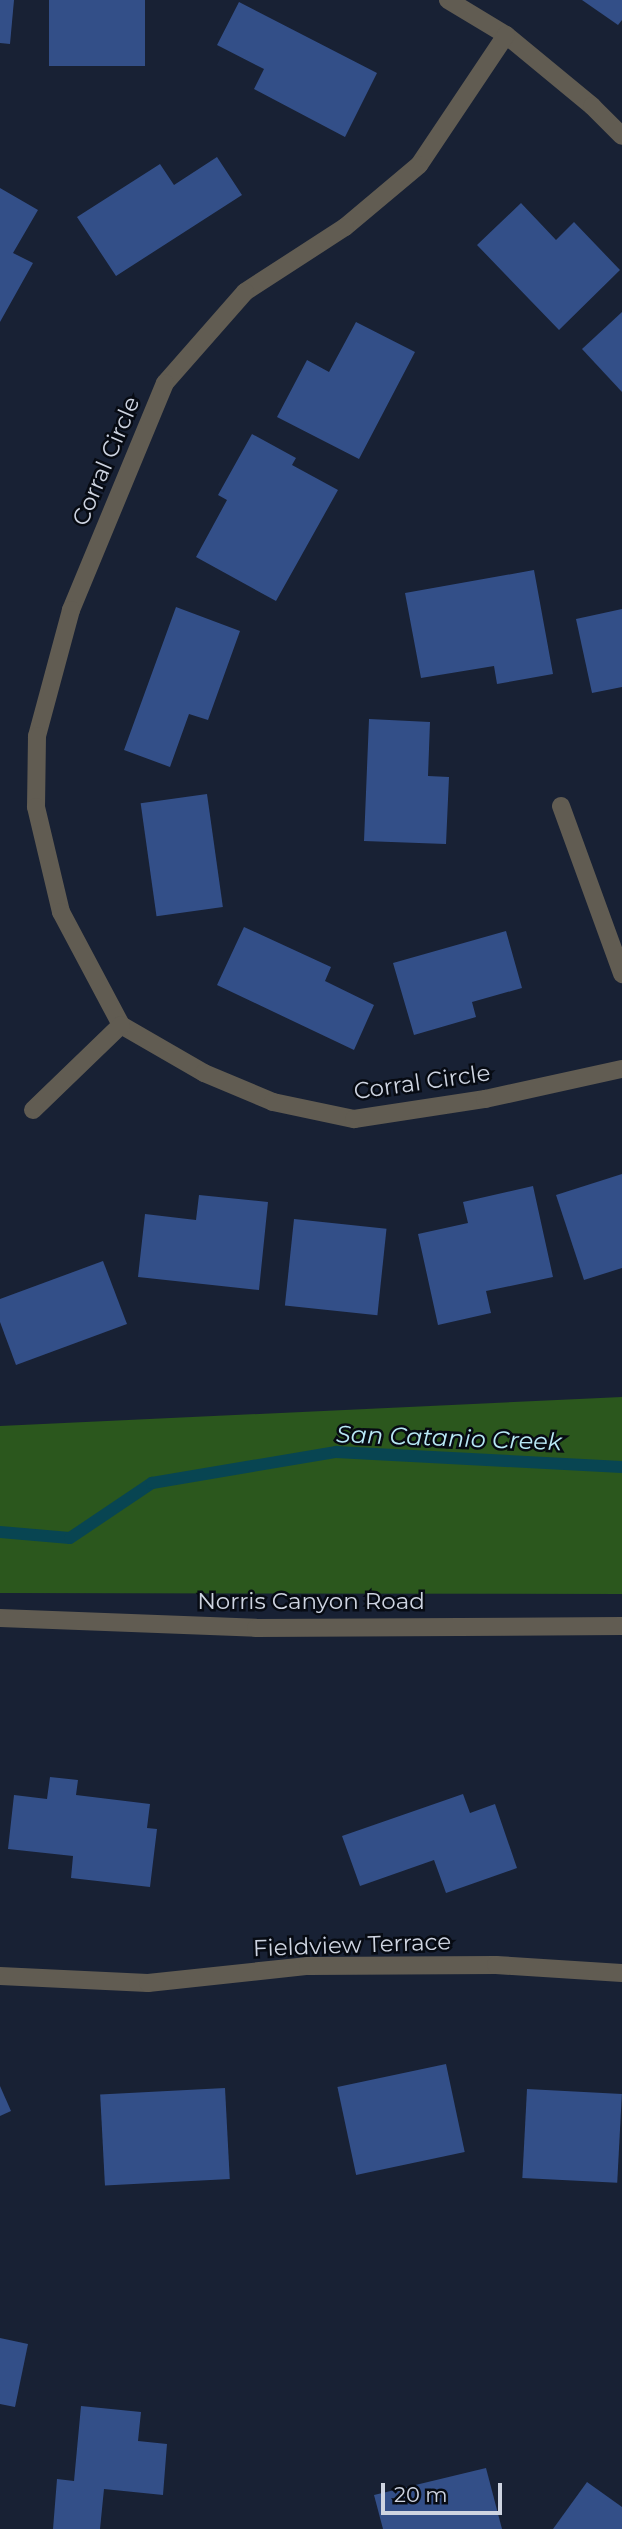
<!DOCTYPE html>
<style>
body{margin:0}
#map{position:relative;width:622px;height:2529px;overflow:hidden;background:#182134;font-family:Montserrat,sans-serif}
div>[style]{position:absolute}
.forest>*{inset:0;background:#2b571d}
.stream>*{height:12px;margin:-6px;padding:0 6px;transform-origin:6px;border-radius:6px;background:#084552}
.building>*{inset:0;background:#334f88;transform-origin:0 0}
.minor>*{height:18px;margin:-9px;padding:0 9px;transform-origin:9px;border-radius:9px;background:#615c52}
.tertiary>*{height:18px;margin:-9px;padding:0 9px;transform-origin:9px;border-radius:9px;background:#615c52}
span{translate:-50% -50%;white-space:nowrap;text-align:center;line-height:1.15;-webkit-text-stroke:5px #070b13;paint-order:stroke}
.street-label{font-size:23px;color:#ced4e1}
.water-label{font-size:24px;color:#b8e8f5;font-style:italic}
.scale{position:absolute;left:381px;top:2483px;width:121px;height:32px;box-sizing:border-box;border:4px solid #ced4e1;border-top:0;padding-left:9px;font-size:21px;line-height:24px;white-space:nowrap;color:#ced4e1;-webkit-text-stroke:5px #070b13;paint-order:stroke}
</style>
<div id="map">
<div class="forest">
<div style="clip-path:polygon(622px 1397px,622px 1594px,0 1593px,0 1426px)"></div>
</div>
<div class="stream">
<div style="left:0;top:1532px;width:70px;rotate:4.9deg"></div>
<div style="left:70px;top:1538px;width:99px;rotate:-33.9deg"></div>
<div style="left:152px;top:1483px;width:187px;rotate:-9.6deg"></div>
<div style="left:336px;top:1452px;width:286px;rotate:3deg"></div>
</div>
<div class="building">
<div style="clip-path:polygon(0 0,14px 0,10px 44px,0 43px)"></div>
<div style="left:49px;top:0;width:96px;height:66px"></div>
<div style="clip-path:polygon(582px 0,622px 0,622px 20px,618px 25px)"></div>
<div style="clip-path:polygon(239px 2px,377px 73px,345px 137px,254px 89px,264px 69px,217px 45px)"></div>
<div style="clip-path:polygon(217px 157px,242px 195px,116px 276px,77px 217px,160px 164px,174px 185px)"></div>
<div style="clip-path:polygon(0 188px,38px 210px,13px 253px,33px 263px,0 322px)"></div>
<div style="clip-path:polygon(521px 203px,556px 240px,574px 222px,620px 270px,559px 330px,477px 245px)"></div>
<div style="clip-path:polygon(622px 312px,622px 392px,582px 349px)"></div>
<div style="clip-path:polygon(356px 322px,415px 352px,359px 459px,277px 417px,307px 360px,329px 372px)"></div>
<div style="clip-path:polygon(252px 434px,296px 458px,292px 465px,338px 490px,276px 601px,196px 557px,227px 500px,218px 495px)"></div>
<div style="clip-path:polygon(534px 570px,553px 674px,497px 684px,494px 666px,421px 678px,405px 593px)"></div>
<div style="clip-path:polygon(176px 607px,240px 631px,208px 720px,189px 714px,170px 767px,124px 750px)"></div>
<div style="clip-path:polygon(622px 609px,622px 687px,592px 693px,576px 619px)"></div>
<div style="clip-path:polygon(369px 719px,430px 722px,428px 776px,449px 777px,446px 844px,364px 841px)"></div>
<div style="left:207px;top:794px;width:114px;height:67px;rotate:82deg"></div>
<div style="clip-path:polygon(244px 927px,331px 967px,325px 981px,374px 1005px,354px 1050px,217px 985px)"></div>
<div style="clip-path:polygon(506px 931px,522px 988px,472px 1002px,476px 1017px,414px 1035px,393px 963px)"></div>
<div style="clip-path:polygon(622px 1174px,622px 1268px,584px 1280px,556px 1195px)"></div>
<div style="clip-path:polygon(533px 1186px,553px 1277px,486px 1291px,491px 1313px,438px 1325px,418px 1234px,468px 1223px,463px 1202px)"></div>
<div style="clip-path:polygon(199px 1195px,268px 1202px,259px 1290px,138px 1277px,145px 1214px,196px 1220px)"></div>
<div style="left:294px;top:1219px;width:93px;height:87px;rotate:6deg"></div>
<div style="clip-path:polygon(103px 1261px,127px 1324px,16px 1365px,0 1322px,0 1299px)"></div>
<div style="clip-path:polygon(50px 1777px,78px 1780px,76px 1795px,150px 1804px,147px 1828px,157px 1829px,150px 1887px,71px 1878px,73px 1856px,8px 1849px,14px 1795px,47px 1799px)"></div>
<div style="clip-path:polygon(463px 1794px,470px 1813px,495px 1804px,517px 1868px,446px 1893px,434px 1860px,360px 1886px,342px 1836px)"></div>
<div style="left:446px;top:2064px;width:90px;height:111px;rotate:78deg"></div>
<div style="clip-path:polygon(0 2086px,11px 2111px,0 2116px)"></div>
<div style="left:225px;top:2088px;width:91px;height:125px;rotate:87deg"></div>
<div style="left:527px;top:2089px;width:95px;height:89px;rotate:3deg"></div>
<div style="clip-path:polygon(0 2338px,28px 2344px,15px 2407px,0 2404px)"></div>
<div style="clip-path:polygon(81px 2406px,141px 2412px,138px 2441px,167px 2444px,163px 2495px,104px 2489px,100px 2529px,53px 2529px,57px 2479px,74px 2481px)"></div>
<div style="clip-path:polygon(486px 2468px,502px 2529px,383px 2529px,374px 2495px)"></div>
<div style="clip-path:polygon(587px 2482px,622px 2507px,622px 2529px,553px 2529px)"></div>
</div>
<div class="minor">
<div style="left:448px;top:0;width:68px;rotate:31.1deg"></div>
<div style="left:506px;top:35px;width:112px;rotate:39.5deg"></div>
<div style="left:592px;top:106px;width:42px;rotate:45deg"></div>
<div style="left:506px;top:35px;width:156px;rotate:123.8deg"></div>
<div style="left:419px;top:165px;width:97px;rotate:140deg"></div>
<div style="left:345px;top:227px;width:119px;rotate:147deg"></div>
<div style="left:245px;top:292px;width:121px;rotate:131.3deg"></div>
<div style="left:165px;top:383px;width:246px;rotate:112.5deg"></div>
<div style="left:71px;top:610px;width:131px;rotate:105.1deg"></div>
<div style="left:37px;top:736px;width:71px;rotate:90.8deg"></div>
<div style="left:36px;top:807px;width:108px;rotate:76.6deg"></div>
<div style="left:61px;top:912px;width:128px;rotate:62deg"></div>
<div style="left:121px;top:1025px;width:96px;rotate:30deg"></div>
<div style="left:204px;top:1073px;width:75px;rotate:22.8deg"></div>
<div style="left:273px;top:1102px;width:83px;rotate:11.9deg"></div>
<div style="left:354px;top:1119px;width:133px;rotate:-8.7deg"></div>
<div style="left:485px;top:1099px;width:140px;rotate:-12.4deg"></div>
<div style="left:561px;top:806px;width:179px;rotate:70deg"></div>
<div style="left:33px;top:1110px;width:122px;rotate:-44deg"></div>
<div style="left:0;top:1976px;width:148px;rotate:2.7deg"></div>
<div style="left:148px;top:1983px;width:161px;rotate:-6.1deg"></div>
<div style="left:308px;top:1966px;width:188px;rotate:-0.3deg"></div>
<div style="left:496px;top:1965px;width:126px;rotate:3.6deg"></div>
</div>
<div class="tertiary">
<div style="left:0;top:1618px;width:256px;rotate:2.2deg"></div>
<div style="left:256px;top:1628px;width:366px;rotate:-0.3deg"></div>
</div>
<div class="street-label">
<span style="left:106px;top:461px;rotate:-67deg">Corral Circle</span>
<span style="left:422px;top:1082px;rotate:-8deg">Corral Circle</span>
<span style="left:311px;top:1601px">Norris Canyon Road</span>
<span style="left:352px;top:1945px;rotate:-2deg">Fieldview Terrace</span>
</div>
<div class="water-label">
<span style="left:449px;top:1438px;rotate:2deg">San Catanio Creek</span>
</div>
<div class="scale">20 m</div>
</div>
